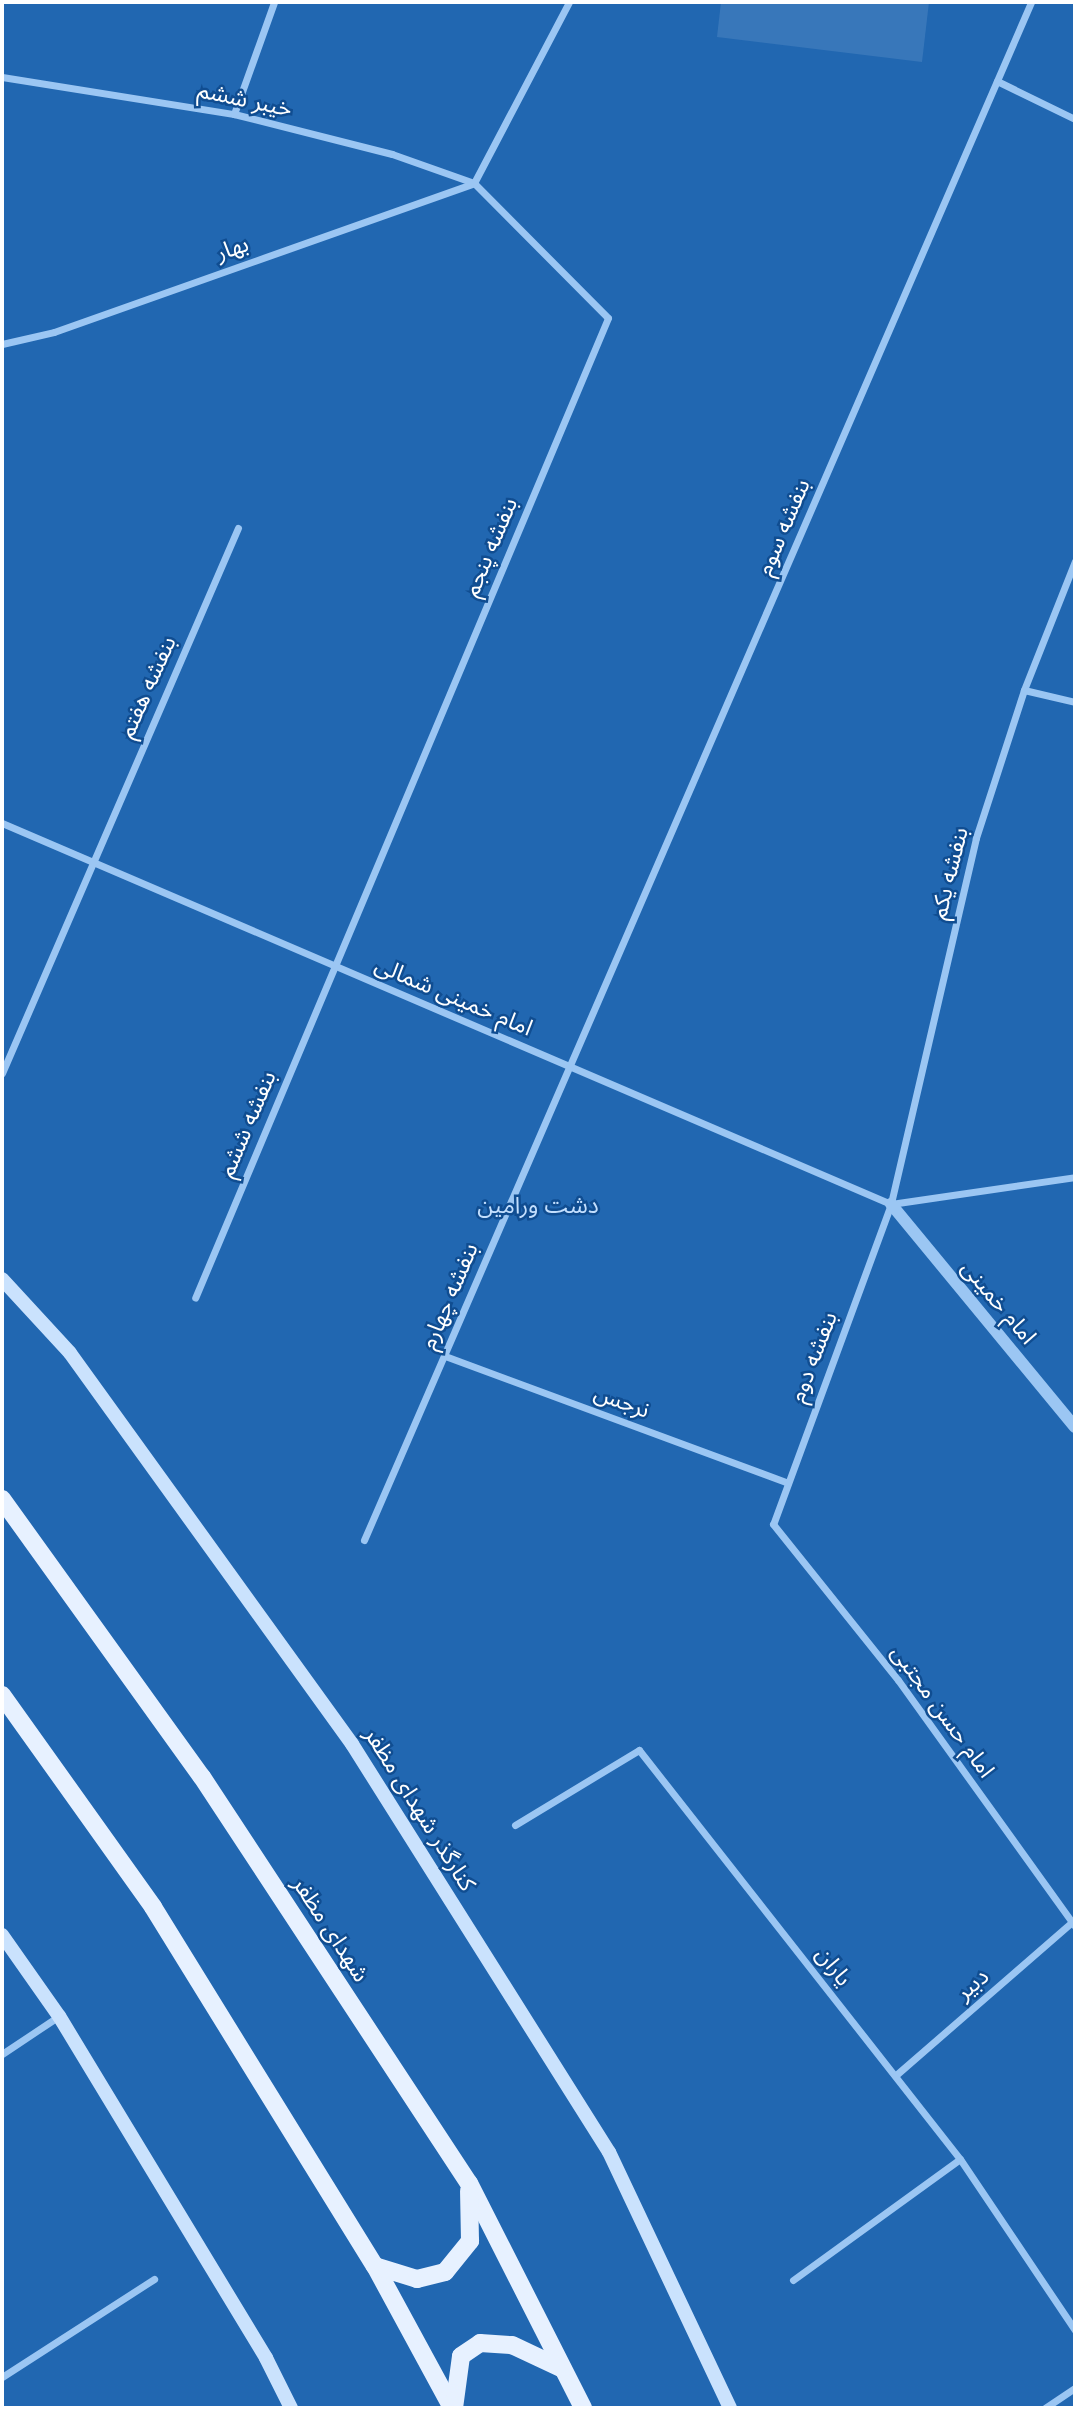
<!DOCTYPE html>
<meta charset="utf-8">
<style>
body{margin:0}
#map{position:relative;width:1077px;height:2410px;overflow:hidden;background:#104d91;font-family:Poppins,"Noto Sans Arabic",sans-serif}
div>[style]{position:absolute}
.green>*{inset:0;background:#2167b1;transform-origin:0 0}
.building>*{inset:0;background:#3877ba}
.minor>*{height:7px;margin:-3.5px;padding:0 3.5px;transform-origin:3.5px;border-radius:3.5px;background:#9bc6f3}
.tertiary>*{height:12px;margin:-6px;padding:0 6px;transform-origin:6px;border-radius:6px;background:#9bc6f3}
.secondary>*{height:14px;margin:-7px;padding:0 7px;transform-origin:7px;border-radius:7px;background:#cae2fd}
.primary>*{height:18px;margin:-9px;padding:0 9px;transform-origin:9px;border-radius:9px;background:#e7f1ff}
span{translate:-50% -50%;white-space:nowrap;text-align:center;line-height:1.15;-webkit-text-stroke:5px #104d91;paint-order:stroke}
.street-label{font-size:23px;color:#fff}
.park-label{font-size:23px;color:#c3dffe}
.frame{position:absolute;inset:0;border:4px solid #fff;pointer-events:none}
</style>
<div id="map">
<div class="green">
<div style="left:2px;top:2px;width:1073px;height:2406px"></div>
</div>
<div class="building">
<div style="clip-path:polygon(721px 2px,929px 2px,922px 62px,717px 37px)"></div>
</div>
<div class="minor">
<div style="left:2px;top:77px;width:235px;rotate:9.1deg"></div>
<div style="left:234px;top:114px;width:163px;rotate:14.2deg"></div>
<div style="left:392px;top:154px;width:87px;rotate:19.5deg"></div>
<div style="left:474px;top:183px;width:190px;rotate:45.2deg"></div>
<div style="left:608px;top:318px;width:1063px;rotate:112.85deg"></div>
<div style="left:997px;top:81px;width:87px;rotate:26deg"></div>
<div style="left:234px;top:114px;width:119px;rotate:-70.3deg"></div>
<div style="left:474px;top:183px;width:204px;rotate:-62.3deg"></div>
<div style="left:2px;top:344px;width:53px;rotate:-13deg"></div>
<div style="left:54px;top:332px;width:446px;rotate:-19.5deg"></div>
<div style="left:1075px;top:561px;width:139px;rotate:111.6deg"></div>
<div style="left:1024px;top:690px;width:156px;rotate:108deg"></div>
<div style="left:976px;top:838px;width:376px;rotate:103.1deg"></div>
<div style="left:891px;top:1204px;width:341px;rotate:110.2deg"></div>
<div style="left:773px;top:1524px;width:200px;rotate:51.3deg"></div>
<div style="left:898px;top:1680px;width:303px;rotate:54.3deg"></div>
<div style="left:1024px;top:690px;width:52px;rotate:13.2deg"></div>
<div style="left:2px;top:823px;width:967px;rotate:23.2deg"></div>
<div style="left:2px;top:1073px;width:594px;rotate:-66.59deg"></div>
<div style="left:891px;top:1204px;width:186px;rotate:-8.3deg"></div>
<div style="left:445px;top:1356px;width:364px;rotate:20.3deg"></div>
<div style="left:364px;top:1540px;width:1676px;rotate:-66.55deg"></div>
<div style="left:515px;top:1825px;width:145px;rotate:-31.2deg"></div>
<div style="left:639px;top:1750px;width:520px;rotate:51.87deg"></div>
<div style="left:960px;top:2159px;width:206px;rotate:56.1deg"></div>
<div style="left:2px;top:2054px;width:69px;rotate:-33.7deg"></div>
<div style="left:896px;top:2075px;width:233px;rotate:-41deg"></div>
<div style="left:793px;top:2280px;width:206px;rotate:-35.9deg"></div>
<div style="left:2px;top:2377px;width:181px;rotate:-32.8deg"></div>
<div style="left:1045px;top:2408px;width:36px;rotate:-34deg"></div>
</div>
<div class="tertiary">
<div style="left:891px;top:1204px;width:289px;rotate:50.5deg"></div>
</div>
<div class="secondary">
<div style="left:2px;top:1279px;width:100px;rotate:47.4deg"></div>
<div style="left:70px;top:1353px;width:482px;rotate:54.2deg"></div>
<div style="left:352px;top:1744px;width:482px;rotate:57.8deg"></div>
<div style="left:609px;top:2152px;width:283px;rotate:64.7deg"></div>
<div style="left:2px;top:1935px;width:99px;rotate:54.9deg"></div>
<div style="left:59px;top:2016px;width:400px;rotate:58.8deg"></div>
<div style="left:266px;top:2358px;width:56px;rotate:63.4deg"></div>
</div>
<div class="primary">
<div style="left:2px;top:1499px;width:342px;rotate:54.3deg"></div>
<div style="left:202px;top:1777px;width:486px;rotate:56.7deg"></div>
<div style="left:469px;top:2183px;width:252px;rotate:63.1deg"></div>
<div style="left:2px;top:1695px;width:260px;rotate:54.5deg"></div>
<div style="left:153px;top:1907px;width:422px;rotate:58.3deg"></div>
<div style="left:375px;top:2266px;width:162px;rotate:61.5deg"></div>
<div style="left:375px;top:2266px;width:44px;rotate:17.2deg"></div>
<div style="left:417px;top:2279px;width:29px;rotate:-14deg"></div>
<div style="left:445px;top:2272px;width:40px;rotate:-51deg"></div>
<div style="left:470px;top:2241px;width:50px;rotate:-91.1deg"></div>
<div style="left:454px;top:2408px;width:52px;rotate:-82.3deg"></div>
<div style="left:461px;top:2356px;width:23px;rotate:-34deg"></div>
<div style="left:480px;top:2343px;width:32px;rotate:4deg"></div>
<div style="left:512px;top:2345px;width:56px;rotate:25.2deg"></div>
</div>
<div class="street-label">
<span style="left:245px;top:99px;rotate:12deg">خیبر ششم</span>
<span style="left:232px;top:248px;rotate:-19deg">بهار</span>
<span style="left:783px;top:527px;rotate:-67deg">بنفشه سوم</span>
<span style="left:490px;top:547px;rotate:-67deg">بنفشه پنجم</span>
<span style="left:147px;top:687px;rotate:-66deg">بنفشه هفتم</span>
<span style="left:949px;top:873px;rotate:-76deg">بنفشه یکم</span>
<span style="left:454px;top:996px;rotate:23deg">امام خمینی شمالی</span>
<span style="left:247px;top:1124px;rotate:-67deg">بنفشه ششم</span>
<span style="left:449px;top:1296px;rotate:-67deg">بنفشه چهارم</span>
<span style="left:999px;top:1302px;rotate:50deg">امام خمینی</span>
<span style="left:813px;top:1357px;rotate:-69deg">بنفشه دوم</span>
<span style="left:622px;top:1401px;rotate:20deg">نرجس</span>
<span style="left:943px;top:1711px;rotate:54deg">امام حسن مجتبی</span>
<span style="left:420px;top:1809px;rotate:58deg">کنارگذر شهدای مظفر</span>
<span style="left:331px;top:1929px;rotate:57deg">شهدای مظفر</span>
<span style="left:834px;top:1966px;rotate:52deg">یاران</span>
<span style="left:972px;top:1984px;rotate:-41deg">دبیر</span>
</div>
<div class="park-label">
<span style="left:538px;top:1205px">دشت ورامین</span>
</div>
<div class="frame"></div>
</div>
